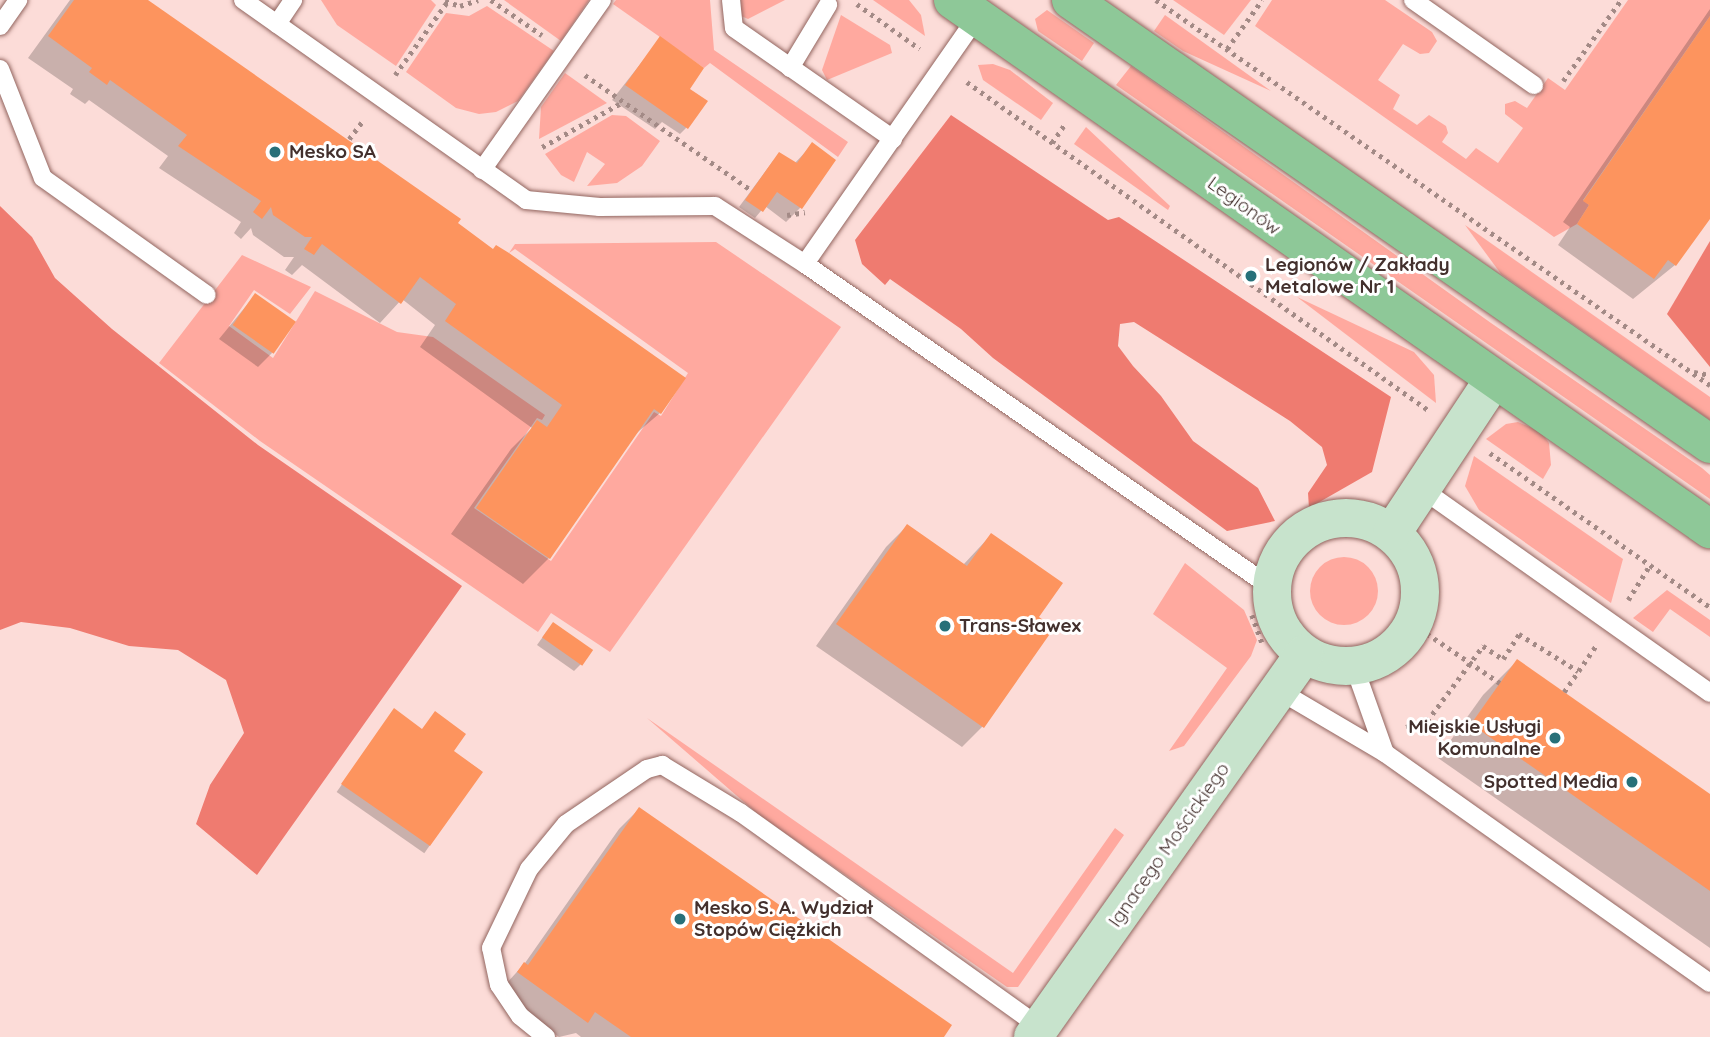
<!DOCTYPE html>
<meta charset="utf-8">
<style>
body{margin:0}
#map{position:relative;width:1710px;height:1037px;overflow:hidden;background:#fcdcd8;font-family:Quicksand,sans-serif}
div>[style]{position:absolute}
.green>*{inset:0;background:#ffa99f}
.round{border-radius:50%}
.forest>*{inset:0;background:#ef7b70}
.shadow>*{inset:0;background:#0003;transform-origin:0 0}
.building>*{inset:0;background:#fd945e;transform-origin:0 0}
.path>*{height:4.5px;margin-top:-2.25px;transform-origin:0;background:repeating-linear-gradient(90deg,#a38a86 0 3.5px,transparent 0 8.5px)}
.roads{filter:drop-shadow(0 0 2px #92655f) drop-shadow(0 0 2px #92655f)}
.lane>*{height:18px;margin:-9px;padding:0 9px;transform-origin:9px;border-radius:9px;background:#fff}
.secondary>*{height:38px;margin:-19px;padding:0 19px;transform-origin:19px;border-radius:19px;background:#c7e3cc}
.secondary>.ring{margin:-19px;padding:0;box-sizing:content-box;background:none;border:38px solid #c7e3cc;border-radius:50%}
.primary>*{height:38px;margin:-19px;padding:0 19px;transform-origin:19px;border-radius:19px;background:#8ec898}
.dots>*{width:19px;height:19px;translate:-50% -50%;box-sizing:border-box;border:4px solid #fff;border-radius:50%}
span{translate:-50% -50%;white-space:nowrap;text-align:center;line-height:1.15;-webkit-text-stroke:6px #fff;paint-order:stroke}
.poi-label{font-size:19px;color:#43302d;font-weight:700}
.left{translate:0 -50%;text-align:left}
.right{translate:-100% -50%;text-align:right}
.street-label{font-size:19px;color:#43302d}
</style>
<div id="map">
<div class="green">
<div style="clip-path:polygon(321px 0,431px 0,436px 5px,396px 66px,337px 25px)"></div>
<div style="clip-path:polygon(504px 0,589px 0,561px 41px)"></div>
<div style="clip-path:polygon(616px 0,710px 0,714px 50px,848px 142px,838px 157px,710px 63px,704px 68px,613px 4px)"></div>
<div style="clip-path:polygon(741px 0,785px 0,748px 19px,741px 16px)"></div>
<div style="clip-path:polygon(873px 0,909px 0,921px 15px,925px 36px)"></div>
<div style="clip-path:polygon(1173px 0,1251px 0,1224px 35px)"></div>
<div style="clip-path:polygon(1272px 0,1385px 0,1432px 32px,1437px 41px,1429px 53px,1420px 54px,1403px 44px,1378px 80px,1400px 95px,1393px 109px,1417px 125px,1429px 115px,1446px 126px,1448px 133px,1442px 142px,1466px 159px,1476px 148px,1498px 163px,1523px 128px,1505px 114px,1505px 104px,1515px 101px,1527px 108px,1548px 78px,1565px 90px,1628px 0,1710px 0,1710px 16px,1583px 200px,1589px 205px,1577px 224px,1554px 237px,1255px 26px)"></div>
<div style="clip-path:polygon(487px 6px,554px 51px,518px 101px,496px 112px,479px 114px,456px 108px,406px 72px,446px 13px,469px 16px)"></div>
<div style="clip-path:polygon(1047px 10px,1094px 43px,1082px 61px,1038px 31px,1035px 19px)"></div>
<div style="clip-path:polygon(841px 15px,890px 45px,892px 53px,827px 80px,822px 70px)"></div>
<div style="clip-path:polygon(1165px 15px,1271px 91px,1183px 51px,1154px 31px)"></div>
<div style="clip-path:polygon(993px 64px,1010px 70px,1053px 103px,1041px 120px,983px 80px,978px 65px)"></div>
<div style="clip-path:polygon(1131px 66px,1491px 323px,1702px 468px,1710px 475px,1710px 499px,1116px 85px)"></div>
<div style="clip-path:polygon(565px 73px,607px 103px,539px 139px,541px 107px)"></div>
<div style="clip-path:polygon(612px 115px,626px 116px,660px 141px,642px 166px,617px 183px,587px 186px,605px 164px,587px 152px,574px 182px,561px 175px,545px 154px)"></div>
<div style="clip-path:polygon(1086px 127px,1170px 206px,1168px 210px,1074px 144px)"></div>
<div style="clip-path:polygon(1465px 225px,1710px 397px,1710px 420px,1501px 274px)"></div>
<div style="clip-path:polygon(716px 242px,841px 327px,610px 652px,551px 613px,538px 632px,260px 441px,159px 363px,242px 255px,311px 287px,290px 314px,254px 290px,229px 326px,273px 358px,315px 291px,397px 332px,433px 337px,545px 415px,542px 420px,537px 418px,474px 508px,551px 561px,654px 412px,661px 416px,688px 373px,515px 249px,509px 253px,515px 244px)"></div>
<div style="clip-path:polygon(1297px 297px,1414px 352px,1434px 375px,1436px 403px)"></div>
<div style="clip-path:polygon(1518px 422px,1541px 432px,1549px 443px,1551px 465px,1543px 479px,1486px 439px,1506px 424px)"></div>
<div style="clip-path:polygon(1474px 456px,1623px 559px,1611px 603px,1479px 510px,1465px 486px)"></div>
<div class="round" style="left:1310px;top:557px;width:68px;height:68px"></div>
<div style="clip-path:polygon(1185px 563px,1244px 610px,1257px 640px,1251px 656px,1184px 746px,1169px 751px,1227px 668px,1153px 614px)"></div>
<div style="clip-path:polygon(1667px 590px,1710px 620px,1710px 637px,1670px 609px,1653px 632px,1633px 618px)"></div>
<div style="clip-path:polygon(647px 718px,1013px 973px,1115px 828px,1124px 835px,1018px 987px,1007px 987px,759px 815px)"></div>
</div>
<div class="forest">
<div style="clip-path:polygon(951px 115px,1108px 220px,1119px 217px,1391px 397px,1372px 472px,1309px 508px,1308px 493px,1327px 465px,1322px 447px,1290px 421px,1134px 322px,1120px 324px,1118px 346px,1133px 366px,1161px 396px,1193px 441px,1258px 488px,1275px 521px,1227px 531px,993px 358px,961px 329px,890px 279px,885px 285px,862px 264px,855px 240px)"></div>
<div style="clip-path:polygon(0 206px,32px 237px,55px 278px,112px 329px,258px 445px,462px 586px,257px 875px,196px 824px,210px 785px,244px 733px,226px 680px,178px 650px,129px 646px,70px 628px,21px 622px,0 630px)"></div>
<div style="clip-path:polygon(1710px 241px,1710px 367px,1667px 314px)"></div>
</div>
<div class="shadow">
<div style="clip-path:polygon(70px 0,145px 0,455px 223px,660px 413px,632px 437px,549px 558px,523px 584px,451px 534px,511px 449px,532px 428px,420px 347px,435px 325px,402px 299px,380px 323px,302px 265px,292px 275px,285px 270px,294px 257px,284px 257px,253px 235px,251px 228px,241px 239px,234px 233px,241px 222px,159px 168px,168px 156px,89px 100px,85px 104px,70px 94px,73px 89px,28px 58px)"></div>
<div style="clip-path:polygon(1710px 9px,1710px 216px,1675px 265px,1633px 299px,1558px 245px,1570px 227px,1563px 222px)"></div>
<div style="clip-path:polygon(660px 39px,683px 95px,686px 128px,680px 134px,662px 122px,655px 129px,612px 100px)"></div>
<div style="clip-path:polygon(812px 145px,800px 208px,786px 222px,765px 206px,755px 218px,739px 207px,773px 161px,794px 164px)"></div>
<div style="clip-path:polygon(255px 295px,272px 353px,258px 367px,219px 339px)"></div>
<div style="clip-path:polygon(907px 526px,963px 565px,991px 535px,1037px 617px,982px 727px,962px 747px,816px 646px,886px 547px)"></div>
<div style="clip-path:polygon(547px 631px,581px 664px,574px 671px,537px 645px)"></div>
<div style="clip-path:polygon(1517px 661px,1710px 796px,1710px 948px,1438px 758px,1483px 695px)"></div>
<div style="left:394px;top:710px;width:107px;height:100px;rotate:35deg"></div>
<div style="clip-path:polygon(639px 809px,942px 1037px,581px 1037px,576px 1033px,559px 1037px,497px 994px,525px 963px,619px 829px)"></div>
</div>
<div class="building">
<div style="clip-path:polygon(74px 0,148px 0,461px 219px,458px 223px,493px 249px,496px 245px,509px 253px,686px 378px,661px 414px,654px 409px,550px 559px,476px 508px,537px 420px,547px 427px,562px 405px,445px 321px,456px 304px,420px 277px,401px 304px,322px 244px,314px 255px,304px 249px,312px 237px,305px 237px,273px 215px,271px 207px,262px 219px,253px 212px,261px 201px,178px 146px,187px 135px,110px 80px,107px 85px,89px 72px,92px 68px,48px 36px)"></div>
<div style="clip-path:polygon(1710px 16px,1710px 219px,1676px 266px,1668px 260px,1654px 279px,1577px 224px,1589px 205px,1583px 201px)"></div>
<div style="clip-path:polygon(660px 36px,704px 68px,690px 89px,708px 101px,688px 129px,625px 85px)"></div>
<div style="clip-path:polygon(812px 142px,836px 160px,802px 209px,777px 192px,763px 212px,745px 200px,779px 152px,797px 163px)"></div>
<div style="left:255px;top:293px;width:50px;height:39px;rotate:35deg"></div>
<div style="clip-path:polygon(907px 524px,967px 566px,991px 533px,1063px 583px,1039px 617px,1054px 628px,984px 728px,836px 624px)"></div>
<div style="left:553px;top:622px;width:49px;height:19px;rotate:35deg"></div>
<div style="clip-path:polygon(1517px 659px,1710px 794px,1710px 891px,1471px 724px)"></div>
<div style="clip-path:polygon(394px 708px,422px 729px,435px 711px,466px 734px,454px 751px,483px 772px,430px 846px,341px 784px)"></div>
<div style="clip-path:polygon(639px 807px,952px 1025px,944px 1037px,631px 1037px,595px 1012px,588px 1023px,517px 972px,524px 962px,528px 965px)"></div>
</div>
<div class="path">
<div style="left:491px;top:0;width:62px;rotate:34.5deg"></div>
<div style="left:1156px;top:0;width:675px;rotate:34.8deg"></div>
<div style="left:445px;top:1px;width:16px;rotate:18deg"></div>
<div style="left:460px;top:6px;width:19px;rotate:-18deg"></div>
<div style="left:857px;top:4px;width:77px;rotate:35.5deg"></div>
<div style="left:1227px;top:49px;width:60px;rotate:-54.5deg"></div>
<div style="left:395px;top:75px;width:90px;rotate:-54.5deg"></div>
<div style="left:585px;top:75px;width:202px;rotate:34.7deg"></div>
<div style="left:1563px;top:81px;width:100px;rotate:-54.4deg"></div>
<div style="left:967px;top:82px;width:566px;rotate:35.43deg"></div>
<div style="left:349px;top:139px;width:25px;rotate:-53deg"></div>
<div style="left:1052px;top:143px;width:23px;rotate:-56deg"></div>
<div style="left:542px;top:147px;width:93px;rotate:-29.1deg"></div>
<div style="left:787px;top:215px;width:18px;rotate:-9deg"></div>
<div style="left:1694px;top:372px;width:16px;rotate:11deg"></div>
<div style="left:1490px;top:453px;width:269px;rotate:35deg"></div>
<div style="left:1628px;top:600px;width:41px;rotate:-57.8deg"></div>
<div style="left:1252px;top:615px;width:29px;rotate:70deg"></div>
<div style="left:1413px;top:624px;width:105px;rotate:34.1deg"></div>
<div style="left:1564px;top:692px;width:55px;rotate:-55.4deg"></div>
<div style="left:1406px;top:727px;width:22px;rotate:-16deg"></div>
<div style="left:1427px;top:721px;width:94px;rotate:-53.3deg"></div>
<div style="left:1483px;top:646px;width:24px;rotate:33deg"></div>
<div style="left:1503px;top:659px;width:30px;rotate:-57deg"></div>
<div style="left:1519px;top:634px;width:70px;rotate:32.1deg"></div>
</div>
<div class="roads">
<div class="lane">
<div style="left:243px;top:0;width:347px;rotate:35.2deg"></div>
<div style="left:526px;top:200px;width:74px;rotate:5.4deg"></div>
<div style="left:600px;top:207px;width:115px;rotate:-0.5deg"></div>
<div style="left:715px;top:206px;width:107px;rotate:32.8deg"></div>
<div style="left:731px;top:0;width:28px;rotate:84deg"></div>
<div style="left:734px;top:28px;width:194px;rotate:34.9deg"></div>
<div style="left:1413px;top:0;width:148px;rotate:35.1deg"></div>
<div style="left:977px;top:17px;width:301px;rotate:124.9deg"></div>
<div style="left:805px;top:264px;width:568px;rotate:34.75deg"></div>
<div style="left:277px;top:24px;width:29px;rotate:-56deg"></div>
<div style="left:0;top:26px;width:32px;rotate:-55deg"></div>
<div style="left:790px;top:68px;width:74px;rotate:-58.9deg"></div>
<div style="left:0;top:69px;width:117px;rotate:68.5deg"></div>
<div style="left:43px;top:178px;width:201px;rotate:35.5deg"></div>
<div style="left:482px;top:170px;width:208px;rotate:-54.8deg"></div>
<div style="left:1422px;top:489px;width:353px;rotate:35.3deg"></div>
<div style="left:1354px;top:666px;width:92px;rotate:70.4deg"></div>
<div style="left:1385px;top:753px;width:398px;rotate:35.3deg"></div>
<div style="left:1278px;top:690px;width:124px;rotate:30.5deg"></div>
<div style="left:546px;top:1037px;width:33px;rotate:-141deg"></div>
<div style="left:520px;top:1016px;width:37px;rotate:-124deg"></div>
<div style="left:499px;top:985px;width:38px;rotate:-102deg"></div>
<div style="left:491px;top:948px;width:88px;rotate:-64.3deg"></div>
<div style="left:529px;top:869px;width:58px;rotate:-50.6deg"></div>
<div style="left:566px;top:824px;width:98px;rotate:-34.2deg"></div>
<div style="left:647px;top:769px;width:16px;rotate:-15deg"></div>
<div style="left:662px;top:765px;width:92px;rotate:31.3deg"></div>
<div style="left:741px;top:813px;width:368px;rotate:35.6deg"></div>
</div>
<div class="secondary">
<div class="ring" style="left:1272px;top:518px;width:110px;height:110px"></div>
<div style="left:1392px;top:533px;width:185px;rotate:-56.5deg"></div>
<div style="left:1033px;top:1037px;width:469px;rotate:-54.7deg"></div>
</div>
<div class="primary">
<div style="left:953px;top:0;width:924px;rotate:34.95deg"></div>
<div style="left:1071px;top:0;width:778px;rotate:34.79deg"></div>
</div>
</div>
<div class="dots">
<div style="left:275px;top:152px;background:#277079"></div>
<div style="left:1251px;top:276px;background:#277079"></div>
<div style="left:945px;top:626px;background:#277079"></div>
<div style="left:1555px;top:738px;background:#277079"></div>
<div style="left:1632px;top:782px;background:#277079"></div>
<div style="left:680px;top:919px;background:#277079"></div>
</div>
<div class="poi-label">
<span class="left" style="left:289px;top:152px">Mesko SA</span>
<span class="left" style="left:1265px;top:276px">Legionów / Zakłady<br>Metalowe Nr 1</span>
<span class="left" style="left:959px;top:626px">Trans-Sławex</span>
<span class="right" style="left:1541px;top:738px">Miejskie Usługi<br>Komunalne</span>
<span class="right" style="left:1618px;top:782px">Spotted Media</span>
<span class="left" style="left:694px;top:919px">Mesko S. A. Wydział<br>Stopów Ciężkich</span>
</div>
<div class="street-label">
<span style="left:1244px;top:206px;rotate:36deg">Legionów</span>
<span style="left:1169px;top:845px;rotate:-55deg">Ignacego Mościckiego</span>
</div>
</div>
